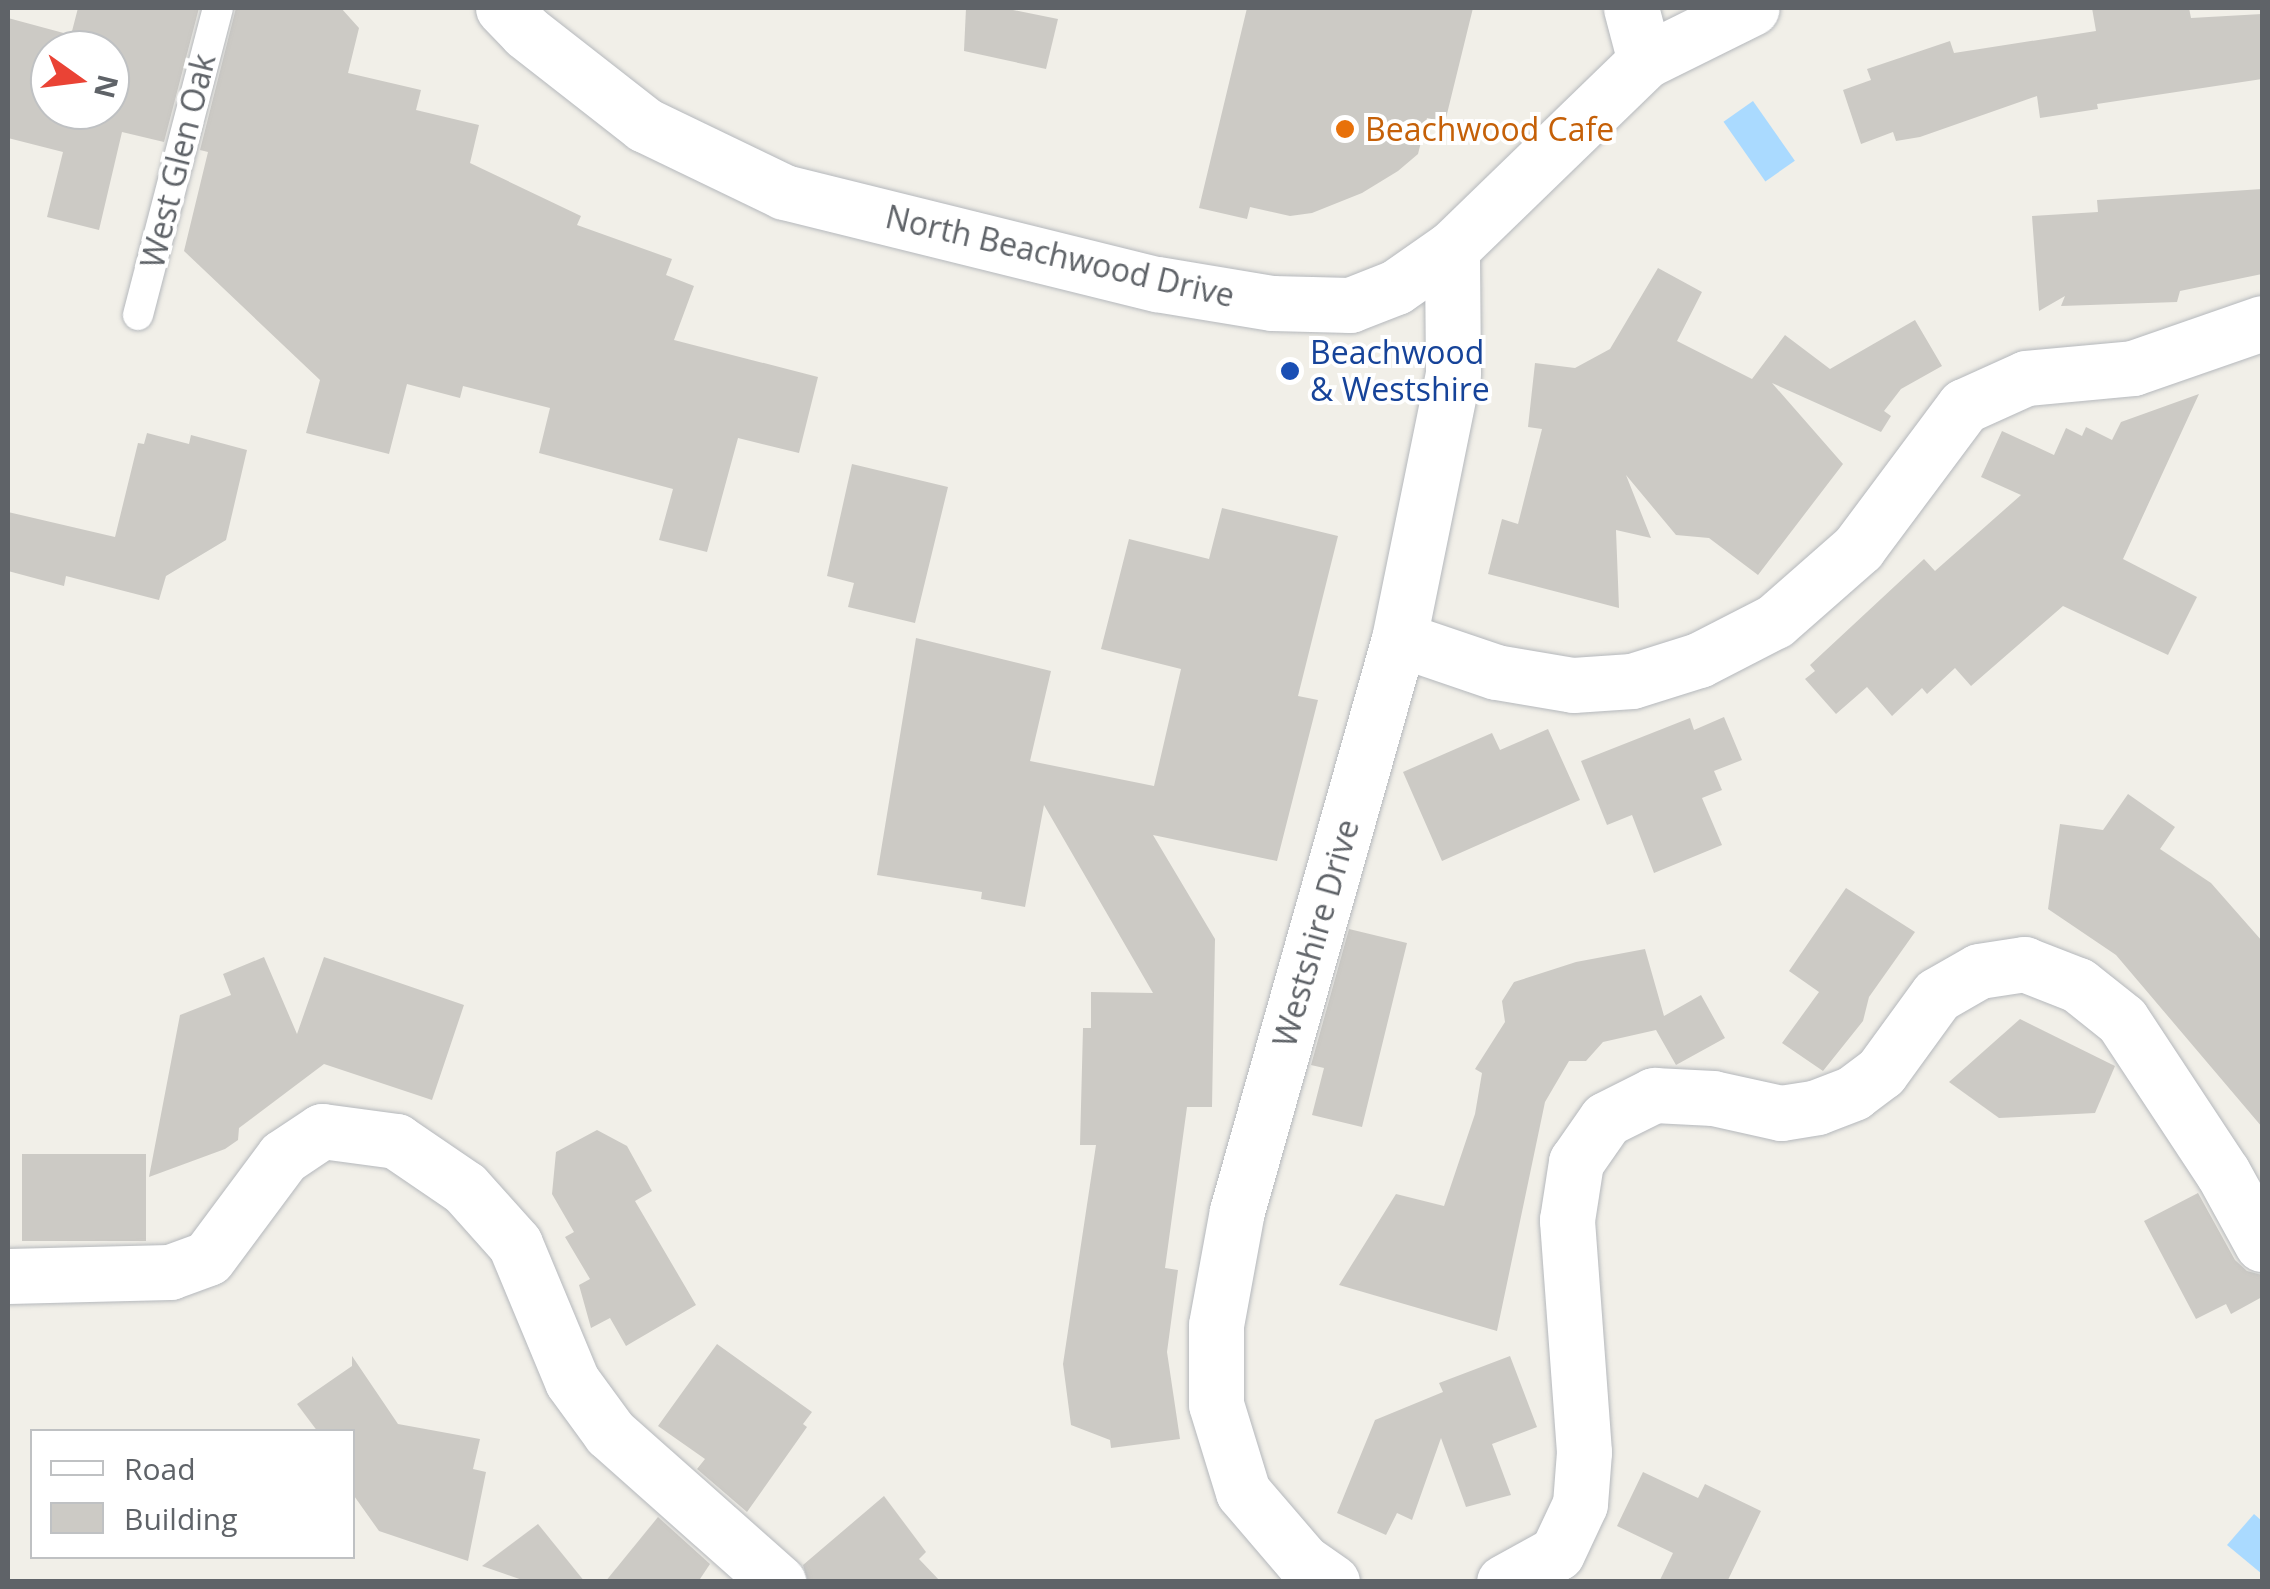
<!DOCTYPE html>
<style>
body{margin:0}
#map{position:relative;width:2270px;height:1589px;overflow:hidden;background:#f1efe8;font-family:"Open Sans",sans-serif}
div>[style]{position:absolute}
.water>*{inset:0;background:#aadaff;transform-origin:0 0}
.building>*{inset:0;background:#cccac5;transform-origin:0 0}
.roads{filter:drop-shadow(0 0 2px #b5b8bc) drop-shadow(0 0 2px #b5b8bc)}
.lane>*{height:30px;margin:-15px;padding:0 15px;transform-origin:15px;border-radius:15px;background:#fff}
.street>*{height:55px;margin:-27.5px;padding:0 27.5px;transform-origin:27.5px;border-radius:27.5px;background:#fff}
.secondary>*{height:55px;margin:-27.5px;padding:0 27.5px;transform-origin:27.5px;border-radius:27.5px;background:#fff}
.dots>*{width:28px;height:28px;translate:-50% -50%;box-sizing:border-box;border:5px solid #fff;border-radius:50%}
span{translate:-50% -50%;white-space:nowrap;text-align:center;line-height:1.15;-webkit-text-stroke:8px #fff;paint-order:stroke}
.food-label{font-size:32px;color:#c56008}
.left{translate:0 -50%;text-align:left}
.street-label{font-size:32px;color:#5f6368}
.transit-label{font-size:32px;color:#164399}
.frame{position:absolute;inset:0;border:10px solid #5f6368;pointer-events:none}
.legend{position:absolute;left:30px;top:1429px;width:325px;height:130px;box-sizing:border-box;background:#fff;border:2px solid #bfc1c3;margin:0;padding:12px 18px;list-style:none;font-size:30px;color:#5f6368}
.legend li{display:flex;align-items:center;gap:20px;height:50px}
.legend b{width:50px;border:2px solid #bfc1c3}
.north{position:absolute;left:30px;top:30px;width:100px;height:100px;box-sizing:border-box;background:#fff;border:2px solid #bfc1c3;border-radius:50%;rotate:104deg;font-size:28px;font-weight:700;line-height:40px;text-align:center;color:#5f6368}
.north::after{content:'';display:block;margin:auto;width:35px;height:45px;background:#ea4335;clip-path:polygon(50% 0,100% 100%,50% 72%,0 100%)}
</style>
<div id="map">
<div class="water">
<div style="left:1753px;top:101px;width:73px;height:36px;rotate:55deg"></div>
<div style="clip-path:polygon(2254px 1514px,2262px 1521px,2262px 1574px,2227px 1545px)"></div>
</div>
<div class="building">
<div style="clip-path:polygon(evenodd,78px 8px,199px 8px,164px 142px,122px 132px,99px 230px,47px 217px,63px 152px,8px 138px,8px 18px,71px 35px,78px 8px,50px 50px,110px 50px,110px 110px,50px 110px,50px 50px)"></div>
<div style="clip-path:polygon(236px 8px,341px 8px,359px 28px,348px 73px,421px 90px,416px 110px,479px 125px,470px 163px,581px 216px,577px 225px,672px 259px,666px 275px,694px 286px,674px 340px,818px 377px,799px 453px,738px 438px,707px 552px,659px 540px,673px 489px,539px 453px,550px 408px,463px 386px,460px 398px,407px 384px,389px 454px,306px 433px,320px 380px,184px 251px,208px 152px,200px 150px)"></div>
<div style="clip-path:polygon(966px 8px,1003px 8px,1058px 19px,1046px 69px,964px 51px)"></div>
<div style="clip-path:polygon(1247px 8px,1473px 8px,1445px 122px,1427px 118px,1418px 154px,1398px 171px,1362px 193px,1312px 213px,1290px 216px,1250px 207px,1247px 219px,1199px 208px)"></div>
<div style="clip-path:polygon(2092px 8px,2189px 8px,2191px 18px,2262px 14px,2262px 79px,2097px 104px,2098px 109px,2040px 118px,2037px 96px,1920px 137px,1896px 141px,1893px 132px,1861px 144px,1843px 90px,1871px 80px,1867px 69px,1950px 41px,1954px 53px,2096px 31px)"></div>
<div style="clip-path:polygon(2262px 189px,2262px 274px,2180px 291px,2177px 302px,2061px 306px,2065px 296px,2039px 311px,2032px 216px,2098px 212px,2097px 200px)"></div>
<div style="clip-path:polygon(1658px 268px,1702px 292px,1677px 341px,1752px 379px,1785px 335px,1830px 369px,1915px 320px,1942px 366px,1901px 389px,1884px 411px,1891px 416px,1881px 432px,1772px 383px,1843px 464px,1758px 575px,1709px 538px,1676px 535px,1626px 475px,1651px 538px,1616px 530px,1619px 608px,1488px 574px,1502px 519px,1518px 524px,1542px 429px,1528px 427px,1535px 363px,1575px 368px,1610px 349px)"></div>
<div style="clip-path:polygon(2199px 394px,2123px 559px,2197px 597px,2168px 655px,2063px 606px,1971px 686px,1955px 668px,1927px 694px,1922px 688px,1892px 716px,1867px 687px,1836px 714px,1805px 679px,1815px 671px,1810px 665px,1924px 559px,1935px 571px,2021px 495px,1981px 477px,2002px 431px,2054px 455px,2066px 428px,2082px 436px,2086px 427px,2112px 440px,2121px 422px)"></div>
<div style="clip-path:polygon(147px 433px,189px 444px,191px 435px,247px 450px,226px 540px,166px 576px,159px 600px,66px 576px,64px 586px,8px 571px,8px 512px,115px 537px,138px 443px,144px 444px)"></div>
<div style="clip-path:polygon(852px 464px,948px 487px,915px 623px,848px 607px,854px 583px,827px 576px)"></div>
<div style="clip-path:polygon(1222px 508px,1338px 536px,1298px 696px,1318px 700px,1277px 861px,1153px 835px,1215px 939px,1212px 1107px,1187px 1107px,1165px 1268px,1178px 1270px,1167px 1352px,1180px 1439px,1111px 1448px,1110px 1440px,1071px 1425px,1063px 1364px,1096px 1145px,1080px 1145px,1083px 1028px,1091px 1028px,1091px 992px,1153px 993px,1044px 805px,1025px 907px,981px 899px,982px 892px,877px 875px,916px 638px,1051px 671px,1030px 761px,1154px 786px,1181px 669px,1101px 649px,1129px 539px,1209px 559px)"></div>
<div style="clip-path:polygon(1724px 717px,1742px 760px,1714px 771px,1722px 790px,1702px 798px,1722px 845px,1654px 873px,1632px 815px,1607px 825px,1581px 761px,1690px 718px,1694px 730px)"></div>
<div style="clip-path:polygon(1548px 729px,1580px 800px,1442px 861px,1403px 772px,1492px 733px,1500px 750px)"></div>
<div style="clip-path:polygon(2128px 794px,2175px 827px,2160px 849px,2211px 883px,2262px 941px,2262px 1127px,2116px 955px,2048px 909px,2060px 824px,2103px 830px)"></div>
<div style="clip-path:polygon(1846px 888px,1915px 932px,1869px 997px,1863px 1021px,1823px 1071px,1782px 1043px,1819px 992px,1789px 971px)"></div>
<div style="clip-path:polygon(1349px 929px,1407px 943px,1362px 1127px,1312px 1115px,1324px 1068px,1311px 1065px)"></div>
<div style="clip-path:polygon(1645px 949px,1664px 1016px,1701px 995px,1725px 1038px,1676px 1065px,1656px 1030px,1603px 1042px,1586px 1061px,1569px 1061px,1545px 1102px,1497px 1331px,1339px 1285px,1396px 1194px,1444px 1206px,1475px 1114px,1482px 1073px,1475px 1069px,1505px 1022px,1502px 1001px,1514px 982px,1576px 962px)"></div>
<div style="clip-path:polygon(264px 957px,297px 1034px,324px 957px,464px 1005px,432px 1100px,324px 1064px,239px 1128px,238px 1140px,225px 1149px,149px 1177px,180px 1015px,231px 995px,223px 974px)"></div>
<div style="clip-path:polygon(2020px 1019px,2115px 1066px,2095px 1113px,1999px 1118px,1949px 1082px)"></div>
<div style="clip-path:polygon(597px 1130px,627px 1146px,652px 1191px,635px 1201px,696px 1305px,626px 1346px,610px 1318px,591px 1328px,579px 1285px,590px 1279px,565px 1237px,574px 1232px,552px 1194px,556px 1152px)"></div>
<div style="left:146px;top:1154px;width:87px;height:124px;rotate:90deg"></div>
<div style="clip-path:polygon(2198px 1193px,2235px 1260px,2247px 1271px,2262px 1275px,2262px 1297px,2231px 1314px,2226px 1304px,2196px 1319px,2144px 1221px)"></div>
<div style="clip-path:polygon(717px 1344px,812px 1412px,803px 1424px,807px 1427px,747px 1512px,697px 1469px,705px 1459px,658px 1426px)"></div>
<div style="clip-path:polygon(352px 1356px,398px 1424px,480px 1439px,473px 1469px,486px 1472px,468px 1561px,379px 1531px,352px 1493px,352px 1432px,318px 1432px,297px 1404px,352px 1366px)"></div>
<div style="clip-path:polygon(1510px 1356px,1537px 1427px,1492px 1444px,1511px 1495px,1466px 1507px,1441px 1438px,1412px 1520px,1397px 1513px,1386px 1535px,1337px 1513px,1375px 1420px,1443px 1392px,1439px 1383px)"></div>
<div style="clip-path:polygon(1643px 1472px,1698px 1498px,1705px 1484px,1761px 1511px,1727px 1582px,1659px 1582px,1673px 1553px,1617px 1526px)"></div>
<div style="clip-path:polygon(884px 1496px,926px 1552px,919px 1559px,941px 1582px,808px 1582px,803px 1565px)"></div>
<div style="clip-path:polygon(658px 1517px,710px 1564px,698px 1582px,605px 1582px)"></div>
<div style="clip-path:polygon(538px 1524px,585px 1582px,528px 1582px,482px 1566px)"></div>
</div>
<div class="roads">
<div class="lane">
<div style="left:138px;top:315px;width:317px;rotate:-75.4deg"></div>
</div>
<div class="street">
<div style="left:1631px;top:8px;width:55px;rotate:75.2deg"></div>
<div style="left:1399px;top:639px;width:102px;rotate:18.8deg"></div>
<div style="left:1496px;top:672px;width:78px;rotate:9.6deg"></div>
<div style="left:1573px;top:685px;width:59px;rotate:-3.9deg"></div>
<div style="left:1632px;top:681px;width:70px;rotate:-17.4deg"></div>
<div style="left:1699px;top:660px;width:85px;rotate:-27.2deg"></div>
<div style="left:1775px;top:621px;width:111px;rotate:-41.3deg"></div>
<div style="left:1858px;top:548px;width:177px;rotate:-53.3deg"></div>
<div style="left:1964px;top:406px;width:68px;rotate:-24.3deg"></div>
<div style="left:2026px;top:378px;width:107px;rotate:-5.3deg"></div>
<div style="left:2133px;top:368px;width:137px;rotate:-19.2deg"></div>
<div style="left:8px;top:1276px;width:162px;rotate:-1.4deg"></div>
<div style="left:170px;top:1272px;width:40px;rotate:-20.2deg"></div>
<div style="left:208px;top:1258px;width:126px;rotate:-53.4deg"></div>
<div style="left:283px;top:1157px;width:47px;rotate:-33.7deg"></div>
<div style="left:322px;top:1131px;width:75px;rotate:7.7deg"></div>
<div style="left:396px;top:1141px;width:83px;rotate:34.3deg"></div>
<div style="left:465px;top:1188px;width:75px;rotate:48.2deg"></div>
<div style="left:515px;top:1244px;width:148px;rotate:67.4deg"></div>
<div style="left:572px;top:1381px;width:64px;rotate:53.8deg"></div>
<div style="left:610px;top:1433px;width:225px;rotate:41.6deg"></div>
<div style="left:1332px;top:1582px;width:35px;rotate:-145deg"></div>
<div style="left:1303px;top:1562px;width:92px;rotate:-130.6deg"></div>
<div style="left:1243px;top:1492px;width:92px;rotate:-107.1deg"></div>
<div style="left:1216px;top:1404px;width:79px;rotate:-90deg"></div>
<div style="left:1216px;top:1325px;width:116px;rotate:-79.6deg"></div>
<div style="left:1237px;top:1211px;width:594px;rotate:-74.19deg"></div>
<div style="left:1399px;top:639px;width:271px;rotate:-78.5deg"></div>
<div style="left:1453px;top:373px;width:125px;rotate:-90.5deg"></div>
<div style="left:1504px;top:1582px;width:60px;rotate:-28.7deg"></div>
<div style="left:1557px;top:1553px;width:54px;rotate:-64.9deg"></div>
<div style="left:1580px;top:1504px;width:52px;rotate:-85.6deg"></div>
<div style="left:1584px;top:1452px;width:233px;rotate:-94.2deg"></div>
<div style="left:1567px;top:1220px;width:59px;rotate:-81.2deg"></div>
<div style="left:1576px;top:1162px;width:52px;rotate:-55.1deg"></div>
<div style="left:1606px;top:1119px;width:54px;rotate:-26.6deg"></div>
<div style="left:1654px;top:1095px;width:59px;rotate:2.9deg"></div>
<div style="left:1713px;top:1098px;width:70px;rotate:12.4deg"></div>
<div style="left:1781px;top:1113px;width:36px;rotate:-9deg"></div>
<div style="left:1817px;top:1107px;width:39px;rotate:-21deg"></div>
<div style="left:1853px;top:1093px;width:35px;rotate:-37deg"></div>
<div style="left:1881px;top:1072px;width:95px;rotate:-54deg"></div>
<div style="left:1937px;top:995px;width:48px;rotate:-29.7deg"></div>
<div style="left:1979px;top:971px;width:46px;rotate:-8.8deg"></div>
<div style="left:2024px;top:964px;width:58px;rotate:21.3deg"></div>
<div style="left:2078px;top:985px;width:56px;rotate:38.5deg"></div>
<div style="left:2122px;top:1020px;width:183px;rotate:56.6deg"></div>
<div style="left:2223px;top:1173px;width:81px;rotate:61.2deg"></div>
</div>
<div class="secondary">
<div style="left:503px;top:8px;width:33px;rotate:46deg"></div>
<div style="left:526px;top:32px;width:151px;rotate:38deg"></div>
<div style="left:645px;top:125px;width:154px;rotate:25.7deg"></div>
<div style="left:784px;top:192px;width:384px;rotate:13.9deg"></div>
<div style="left:1157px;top:284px;width:117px;rotate:9.4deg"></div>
<div style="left:1272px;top:303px;width:78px;rotate:1.5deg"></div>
<div style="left:1350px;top:305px;width:49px;rotate:-21.4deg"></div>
<div style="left:1396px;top:287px;width:68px;rotate:-34.9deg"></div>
<div style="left:1452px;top:248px;width:269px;rotate:-44.1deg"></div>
<div style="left:1645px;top:61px;width:119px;rotate:-26.4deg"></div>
</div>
</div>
<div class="dots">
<div style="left:1345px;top:129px;background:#e8710a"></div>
<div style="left:1290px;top:371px;background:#1a4fb4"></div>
</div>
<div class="food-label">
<span class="left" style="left:1365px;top:129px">Beachwood Cafe</span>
</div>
<div class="street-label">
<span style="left:178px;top:161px;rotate:-76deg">West Glen Oak</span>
<span style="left:1060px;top:256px;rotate:13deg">North Beachwood Drive</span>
<span style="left:1316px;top:933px;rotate:-74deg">Westshire Drive</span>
</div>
<div class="transit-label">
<span class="left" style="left:1310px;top:371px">Beachwood<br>&amp; Westshire</span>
</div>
<div class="frame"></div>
<ul class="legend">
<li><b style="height:12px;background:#fff"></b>Road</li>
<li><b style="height:28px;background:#cccac5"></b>Building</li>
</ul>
<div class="north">N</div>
</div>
